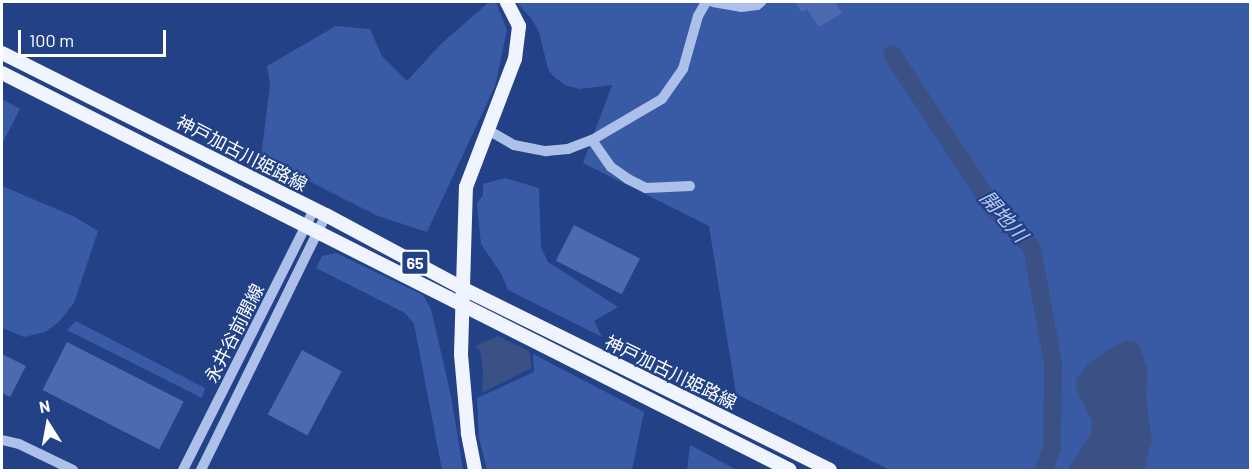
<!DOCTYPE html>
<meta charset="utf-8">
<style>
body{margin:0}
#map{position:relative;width:1252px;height:472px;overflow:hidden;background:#224187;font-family:Barlow,"Noto Sans JP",sans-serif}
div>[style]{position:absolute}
.green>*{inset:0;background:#395ba6}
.water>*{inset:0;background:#3b5185}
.river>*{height:18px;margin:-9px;padding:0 9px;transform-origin:9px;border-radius:9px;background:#3b5185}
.building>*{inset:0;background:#4b6aaf;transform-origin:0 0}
.tertiary>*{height:10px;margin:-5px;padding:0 5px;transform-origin:5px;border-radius:5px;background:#adc0e9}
.primary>*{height:14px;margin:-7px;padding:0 7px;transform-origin:7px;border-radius:7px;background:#f0f4fe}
span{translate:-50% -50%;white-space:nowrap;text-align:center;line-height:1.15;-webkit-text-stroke:4.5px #224187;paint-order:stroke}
.shield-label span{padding:2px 4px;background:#224187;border:2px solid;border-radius:4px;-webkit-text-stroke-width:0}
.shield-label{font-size:16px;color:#fff;font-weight:700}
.street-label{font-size:18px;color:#fff}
.water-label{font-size:20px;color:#b9cbf1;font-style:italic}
.frame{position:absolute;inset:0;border:3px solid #fff;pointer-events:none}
.north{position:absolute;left:18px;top:394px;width:60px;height:60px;-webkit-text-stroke:4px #224187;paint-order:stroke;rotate:349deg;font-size:16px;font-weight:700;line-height:24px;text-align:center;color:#fff}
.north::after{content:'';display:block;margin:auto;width:21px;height:27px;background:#fff;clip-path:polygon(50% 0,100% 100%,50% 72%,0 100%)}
.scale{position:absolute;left:18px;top:30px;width:148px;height:27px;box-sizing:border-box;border:3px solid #fff;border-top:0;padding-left:8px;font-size:18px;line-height:21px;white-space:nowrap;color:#fff;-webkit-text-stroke:4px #224187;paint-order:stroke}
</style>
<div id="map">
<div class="green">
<div style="clip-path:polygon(489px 2px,496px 2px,507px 30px,495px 86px,427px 232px,378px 216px,261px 157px,270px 85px,267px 66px,336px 26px,370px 29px,382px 56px,407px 81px,441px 44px)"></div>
<div style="clip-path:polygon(516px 2px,1250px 2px,1250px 470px,890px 470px,736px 394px,709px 226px,583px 163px,612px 85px,580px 89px,565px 85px,553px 76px,548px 69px,539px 32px,531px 18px)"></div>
<div style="clip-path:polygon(2px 99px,20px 109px,2px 144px)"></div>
<div style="clip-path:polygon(505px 178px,539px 188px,541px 247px,548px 262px,618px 307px,594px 321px,602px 337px,508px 290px,502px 275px,481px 244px,477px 203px,483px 195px,483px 184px)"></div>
<div style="clip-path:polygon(2px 186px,73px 216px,98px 231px,74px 303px,58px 323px,45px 332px,24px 337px,2px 328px)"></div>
<div style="clip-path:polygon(336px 253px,423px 295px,431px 309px,451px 396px,463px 470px,442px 470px,414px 324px,405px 313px,316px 268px,322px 256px)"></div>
<div style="clip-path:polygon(76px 321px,205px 388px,202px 398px,67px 330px)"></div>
<div style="clip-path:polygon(533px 354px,644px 412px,632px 470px,487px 470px,479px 438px,477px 398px,534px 372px)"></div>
<div style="clip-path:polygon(690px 445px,737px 470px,687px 470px)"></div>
</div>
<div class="water">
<div style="clip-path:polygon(498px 336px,529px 351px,532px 368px,482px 393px,483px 370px,480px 351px,475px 346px)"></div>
<div style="clip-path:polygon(1127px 341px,1134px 341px,1140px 346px,1147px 368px,1146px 398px,1152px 440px,1144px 470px,1067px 470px,1091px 434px,1092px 422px,1076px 388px,1076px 379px,1090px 362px,1114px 346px)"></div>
</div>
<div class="river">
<div style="left:892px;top:54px;width:181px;rotate:56.7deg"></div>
<div style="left:991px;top:205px;width:59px;rotate:46.4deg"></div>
<div style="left:1032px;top:248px;width:117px;rotate:79.7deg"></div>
<div style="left:1053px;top:363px;width:84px;rotate:90.7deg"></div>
<div style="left:1052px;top:447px;width:24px;rotate:109deg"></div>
</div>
<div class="building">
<div style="clip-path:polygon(795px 2px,835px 2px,842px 13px,819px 27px,807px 9px,802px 12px)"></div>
<div style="left:574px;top:225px;width:74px;height:40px;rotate:27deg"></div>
<div style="left:67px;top:342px;width:131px;height:54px;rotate:27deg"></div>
<div style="left:302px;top:350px;width:45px;height:73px;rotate:28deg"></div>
<div style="clip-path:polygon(2px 354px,26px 366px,10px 397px,2px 393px)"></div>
</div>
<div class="tertiary">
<div style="left:713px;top:2px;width:28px;rotate:10deg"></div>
<div style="left:741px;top:7px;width:16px;rotate:-7deg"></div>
<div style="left:757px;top:5px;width:5px;rotate:-37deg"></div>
<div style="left:488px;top:130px;width:30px;rotate:30deg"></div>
<div style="left:514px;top:145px;width:33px;rotate:11deg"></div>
<div style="left:546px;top:151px;width:22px;rotate:-5deg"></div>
<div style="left:568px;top:149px;width:26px;rotate:-21deg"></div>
<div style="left:592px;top:140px;width:81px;rotate:-30.4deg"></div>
<div style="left:662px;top:99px;width:37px;rotate:-55deg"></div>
<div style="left:683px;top:69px;width:55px;rotate:-74.2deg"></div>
<div style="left:698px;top:16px;width:16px;rotate:-60deg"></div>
<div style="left:592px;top:140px;width:33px;rotate:55deg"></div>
<div style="left:611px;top:167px;width:21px;rotate:35deg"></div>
<div style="left:628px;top:179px;width:20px;rotate:27deg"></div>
<div style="left:646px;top:188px;width:44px;rotate:-2.6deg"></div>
<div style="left:2px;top:440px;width:17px;rotate:13deg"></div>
<div style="left:19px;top:444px;width:60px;rotate:25.7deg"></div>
<div style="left:183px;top:470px;width:291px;rotate:-63.3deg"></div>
<div style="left:201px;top:470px;width:284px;rotate:-63.9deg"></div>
</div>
<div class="primary">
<div style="left:2px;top:53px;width:362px;rotate:26.6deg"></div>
<div style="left:326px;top:215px;width:157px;rotate:28.2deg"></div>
<div style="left:464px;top:289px;width:408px;rotate:26.3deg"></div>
<div style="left:2px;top:73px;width:882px;rotate:26.74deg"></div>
<div style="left:475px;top:470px;width:38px;rotate:-101deg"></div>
<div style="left:468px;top:433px;width:79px;rotate:-95.1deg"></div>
<div style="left:461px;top:354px;width:167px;rotate:-88.3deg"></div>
<div style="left:466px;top:187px;width:137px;rotate:-69.1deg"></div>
<div style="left:515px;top:59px;width:33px;rotate:-83deg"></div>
<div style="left:519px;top:26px;width:27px;rotate:-117deg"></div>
</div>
<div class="shield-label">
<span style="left:415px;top:263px">65</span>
</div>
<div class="street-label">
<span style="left:242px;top:153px;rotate:27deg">神戸加古川姫路線</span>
<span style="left:234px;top:333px;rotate:-63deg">永井谷前開線</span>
<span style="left:671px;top:372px;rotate:26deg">神戸加古川姫路線</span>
</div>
<div class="water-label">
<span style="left:1004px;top:216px;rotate:49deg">開地川</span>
</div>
<div class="frame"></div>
<div class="north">N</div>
<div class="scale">100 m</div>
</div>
